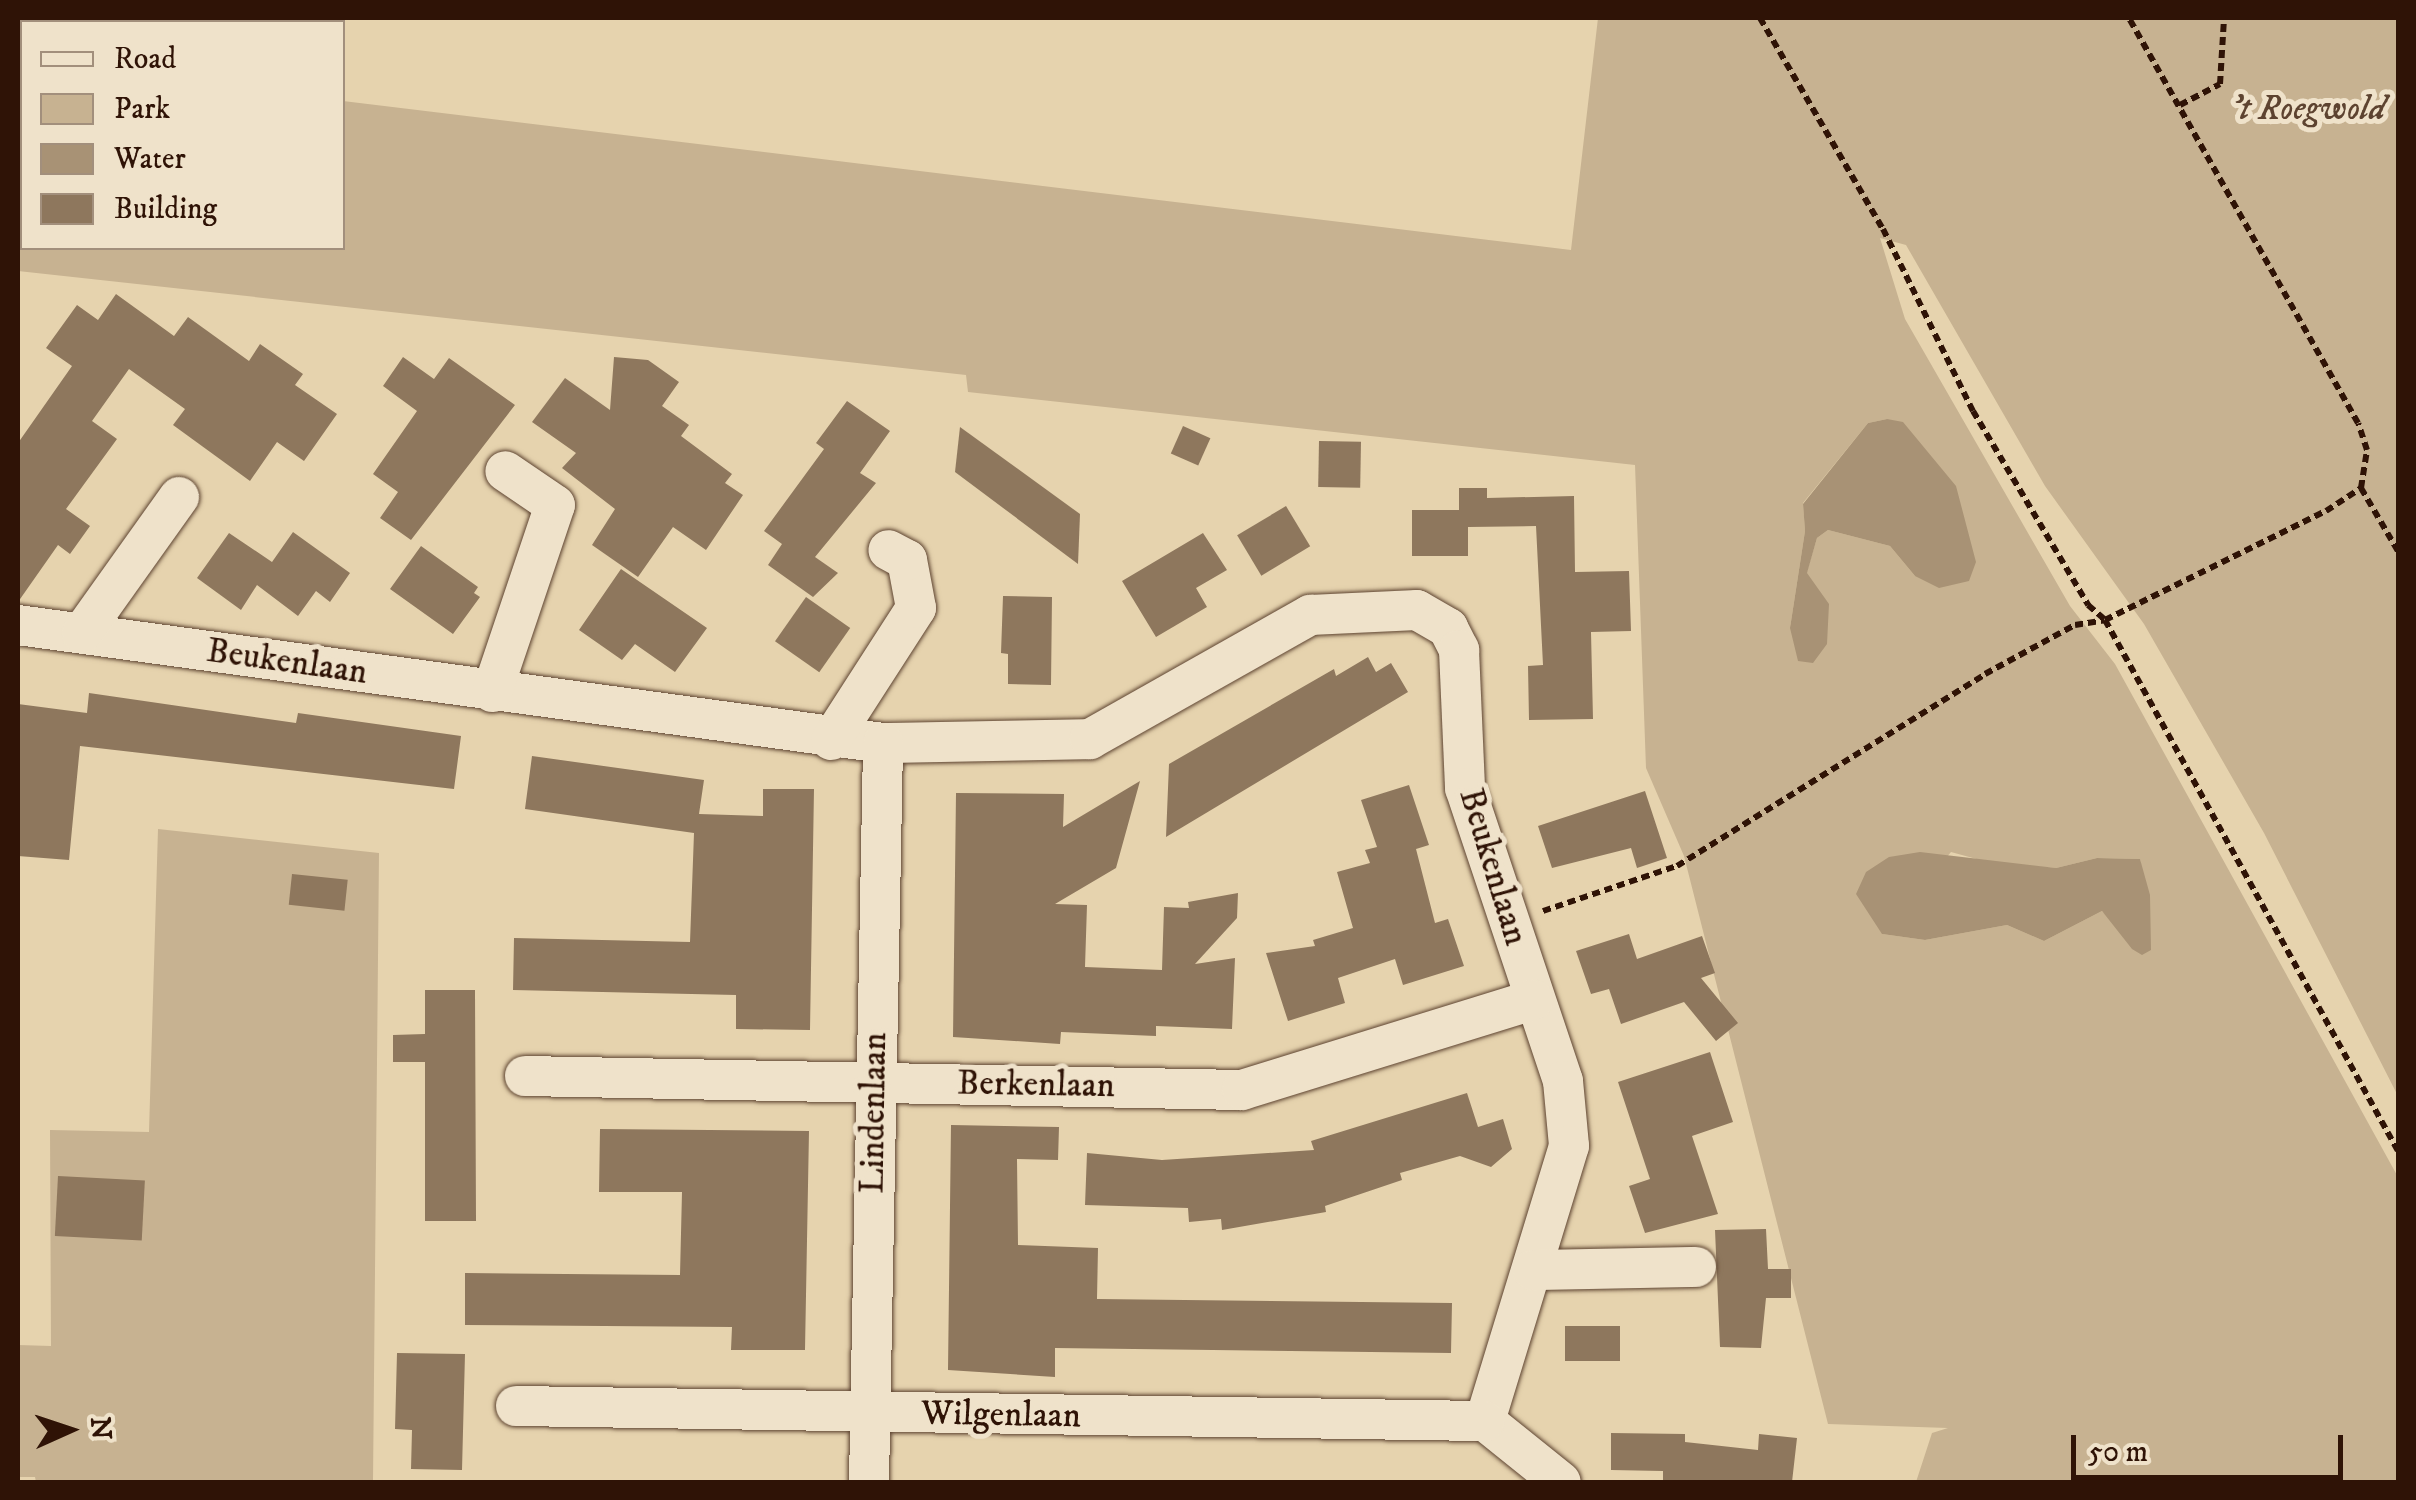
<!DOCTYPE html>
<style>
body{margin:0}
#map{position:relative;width:2416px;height:1500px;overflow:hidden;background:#e6d3ae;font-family:"IM FELL DW Pica",serif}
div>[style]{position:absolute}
.green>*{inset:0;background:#c7b291}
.water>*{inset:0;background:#a89275}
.building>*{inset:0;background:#8e775d;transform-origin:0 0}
.path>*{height:6px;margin-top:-3px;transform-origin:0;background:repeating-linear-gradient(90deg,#2f1306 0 8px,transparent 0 13px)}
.roads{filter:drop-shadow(0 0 2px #5d4330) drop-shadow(0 0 2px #5d4330)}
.street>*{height:40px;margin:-20px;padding:0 20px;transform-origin:20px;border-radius:20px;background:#efe2ca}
span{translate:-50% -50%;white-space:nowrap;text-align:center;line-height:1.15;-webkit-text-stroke:10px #efe2ca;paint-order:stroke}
.park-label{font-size:35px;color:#5d4330;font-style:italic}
.street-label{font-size:35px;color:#2f1306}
.frame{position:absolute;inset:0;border:20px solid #2f1306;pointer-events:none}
.legend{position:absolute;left:20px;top:20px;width:325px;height:230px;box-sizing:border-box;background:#efe2ca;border:2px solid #a28f7c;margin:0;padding:12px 18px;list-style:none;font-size:30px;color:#2f1306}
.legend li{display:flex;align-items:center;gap:20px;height:50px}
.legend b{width:50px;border:2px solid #a28f7c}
.north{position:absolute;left:20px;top:1380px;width:100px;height:100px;-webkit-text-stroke:8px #efe2ca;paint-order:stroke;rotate:87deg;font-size:28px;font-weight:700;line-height:40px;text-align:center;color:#2f1306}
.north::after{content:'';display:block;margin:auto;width:35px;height:45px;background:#2f1306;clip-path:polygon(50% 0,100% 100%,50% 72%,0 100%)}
.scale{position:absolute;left:2071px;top:1435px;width:272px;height:45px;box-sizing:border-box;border:5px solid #2f1306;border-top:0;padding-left:12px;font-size:30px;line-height:35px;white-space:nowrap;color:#2f1306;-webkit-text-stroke:8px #efe2ca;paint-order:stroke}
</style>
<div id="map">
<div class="green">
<div style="clip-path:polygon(evenodd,1598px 18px,2398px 18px,2398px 1096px,2264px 833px,2144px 624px,2045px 486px,1906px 245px,1880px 238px,1905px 319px,2070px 606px,2115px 664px,2398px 1177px,2398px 1482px,1916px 1482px,1932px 1433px,1948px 1428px,1828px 1424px,1684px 856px,1646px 768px,1635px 465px,968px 392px,966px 375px,18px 271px,18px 63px,22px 248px,342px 248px,343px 101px,1571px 250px,1598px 18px,1887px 419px,1915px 576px,1890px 546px,1828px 530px,1817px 538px,1790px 628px,1805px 531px,1803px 503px,1868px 423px,1887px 419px,1598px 18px,1951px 852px,1991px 863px,2056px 868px,2097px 858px,2140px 859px,2149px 915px,2108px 917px,2102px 911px,2044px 941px,2007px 925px,1925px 940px,1882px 934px,1951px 852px)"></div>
<div style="clip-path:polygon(158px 829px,379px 853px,373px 1482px,36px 1482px,35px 1477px,18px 1477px,18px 1345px,51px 1346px,50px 1130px,149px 1132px)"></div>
</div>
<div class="water">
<div style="clip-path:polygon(1887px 419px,1903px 422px,1956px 486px,1976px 562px,1969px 581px,1939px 588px,1915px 576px,1890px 546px,1828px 530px,1817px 538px,1807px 573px,1829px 604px,1827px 644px,1813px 663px,1798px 661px,1790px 628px,1805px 531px,1803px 504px,1868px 423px)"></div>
<div style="clip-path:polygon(1920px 852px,2056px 868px,2097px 858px,2140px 859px,2150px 895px,2151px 950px,2142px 955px,2132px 949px,2102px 911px,2044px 941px,2007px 925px,1925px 940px,1882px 934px,1856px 894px,1866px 872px,1889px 857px)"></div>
</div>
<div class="building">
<div style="clip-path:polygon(116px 294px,174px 336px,188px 317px,249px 361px,260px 344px,303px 374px,295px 385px,337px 414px,304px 461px,277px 442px,250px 481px,173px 425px,185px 409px,129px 369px,92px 421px,117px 439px,66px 509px,90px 526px,70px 554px,58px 545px,18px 602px,18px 443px,72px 366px,46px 348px,77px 305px,98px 320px)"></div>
<div style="clip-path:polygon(403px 357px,434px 379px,449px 358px,515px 405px,411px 540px,380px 518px,398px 492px,373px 474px,417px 411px,383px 386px)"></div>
<div style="clip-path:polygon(614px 357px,648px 360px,679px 382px,662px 406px,689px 425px,681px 436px,732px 474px,725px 483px,743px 495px,706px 550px,673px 527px,638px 577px,592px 545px,615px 509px,562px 468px,576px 453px,532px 422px,565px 378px,610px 410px)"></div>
<div style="clip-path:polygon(847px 401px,890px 431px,860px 473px,876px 483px,815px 557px,838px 573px,813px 597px,768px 565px,782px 544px,764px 531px,824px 449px,816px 443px)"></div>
<div style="left:1183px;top:426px;width:30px;height:30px;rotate:24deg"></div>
<div style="clip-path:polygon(960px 427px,1080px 514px,1078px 564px,955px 472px)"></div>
<div style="left:1319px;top:441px;width:42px;height:46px;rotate:1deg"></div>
<div style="clip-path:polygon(1459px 488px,1487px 488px,1487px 498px,1574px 496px,1575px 572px,1629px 571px,1631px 631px,1591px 632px,1593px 719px,1529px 720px,1528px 666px,1543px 665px,1536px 526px,1468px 527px,1468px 556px,1412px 556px,1412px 510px,1459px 510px)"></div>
<div style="left:1286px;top:506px;width:47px;height:57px;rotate:59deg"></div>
<div style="clip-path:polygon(293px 532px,350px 573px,330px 602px,316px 591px,298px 616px,257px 585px,241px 610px,197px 578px,229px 533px,272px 562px)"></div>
<div style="clip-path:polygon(1203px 533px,1227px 570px,1196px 588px,1207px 607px,1156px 637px,1122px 581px)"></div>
<div style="clip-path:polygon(421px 546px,478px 587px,474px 593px,480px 597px,453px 634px,390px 589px)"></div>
<div style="clip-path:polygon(621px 569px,707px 628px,675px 672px,635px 644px,622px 660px,579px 630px)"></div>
<div style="clip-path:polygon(1003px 596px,1052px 597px,1051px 685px,1008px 684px,1008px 654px,1001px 653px)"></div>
<div style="left:806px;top:597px;width:54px;height:54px;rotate:35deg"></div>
<div style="clip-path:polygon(1368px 657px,1376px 672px,1391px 663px,1408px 692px,1166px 837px,1169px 764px,1334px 669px,1336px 676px)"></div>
<div style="clip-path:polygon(89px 693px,296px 723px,298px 713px,461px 736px,454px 789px,80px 746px,69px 860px,18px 856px,18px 704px,87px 713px)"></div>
<div style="clip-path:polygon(532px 756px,704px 780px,699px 814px,763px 816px,763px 789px,814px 789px,810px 1030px,736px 1029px,736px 995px,513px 990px,514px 938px,690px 942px,694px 833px,525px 809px)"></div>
<div style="clip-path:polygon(1140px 781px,1116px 868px,1055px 904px,1087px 905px,1085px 967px,1162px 970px,1164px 907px,1189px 908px,1188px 902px,1238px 893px,1237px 918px,1195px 964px,1235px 958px,1232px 1029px,1156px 1026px,1156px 1036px,1061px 1032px,1060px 1044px,953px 1037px,956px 793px,1064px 794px,1063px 827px)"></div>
<div style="clip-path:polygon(1409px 785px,1429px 845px,1416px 849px,1435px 923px,1448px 919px,1464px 966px,1403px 985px,1395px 959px,1338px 978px,1345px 1003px,1288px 1021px,1266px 953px,1315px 946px,1313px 940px,1353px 928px,1337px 872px,1370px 863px,1365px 850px,1377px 847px,1361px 800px)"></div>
<div style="clip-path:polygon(1645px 791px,1667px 858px,1637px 868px,1631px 848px,1552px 868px,1538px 826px)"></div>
<div style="left:292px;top:874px;width:56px;height:31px;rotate:6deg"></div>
<div style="clip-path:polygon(1629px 934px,1637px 959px,1702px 936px,1715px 973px,1701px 978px,1738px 1023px,1716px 1041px,1684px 1002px,1621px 1024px,1609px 989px,1591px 994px,1576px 951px)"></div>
<div style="clip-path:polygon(425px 990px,475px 990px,476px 1221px,425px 1221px,425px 1062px,393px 1062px,393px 1035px,425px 1034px)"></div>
<div style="clip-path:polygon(1710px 1052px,1733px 1122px,1692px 1136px,1718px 1214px,1645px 1233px,1629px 1186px,1650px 1179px,1618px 1082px)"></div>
<div style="clip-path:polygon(1467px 1093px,1478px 1127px,1503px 1119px,1512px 1149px,1491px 1167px,1460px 1156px,1400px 1173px,1402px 1180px,1325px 1206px,1326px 1212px,1222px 1230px,1221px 1219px,1189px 1222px,1188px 1208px,1085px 1205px,1087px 1153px,1162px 1160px,1314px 1150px,1311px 1141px)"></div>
<div style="clip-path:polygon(951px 1125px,1059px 1127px,1058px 1160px,1017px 1159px,1018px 1245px,1098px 1248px,1097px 1299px,1452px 1303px,1451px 1353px,1055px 1348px,1055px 1377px,948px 1370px)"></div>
<div style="clip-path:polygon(600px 1129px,809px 1131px,805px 1350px,731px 1350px,732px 1327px,465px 1325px,465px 1273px,680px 1275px,682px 1192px,599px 1192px)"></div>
<div style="left:58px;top:1176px;width:87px;height:60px;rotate:3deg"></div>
<div style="clip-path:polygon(1766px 1229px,1768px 1269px,1791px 1269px,1791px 1298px,1766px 1298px,1761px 1348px,1720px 1347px,1715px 1230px)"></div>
<div style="left:1565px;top:1326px;width:55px;height:35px"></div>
<div style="clip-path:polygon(397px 1353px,465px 1354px,462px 1470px,411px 1469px,412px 1430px,395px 1429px)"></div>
<div style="clip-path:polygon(1611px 1433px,1685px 1434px,1685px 1442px,1758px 1450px,1759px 1434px,1797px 1438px,1792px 1482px,1663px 1482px,1663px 1471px,1611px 1470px)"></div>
</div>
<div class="path">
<div style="left:1760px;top:18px;width:244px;rotate:59.8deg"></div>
<div style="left:1883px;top:229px;width:203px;rotate:63.7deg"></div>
<div style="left:1973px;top:411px;width:226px;rotate:59.3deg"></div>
<div style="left:2088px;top:605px;width:23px;rotate:41deg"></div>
<div style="left:2105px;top:620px;width:606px;rotate:61.11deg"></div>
<div style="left:2180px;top:105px;width:45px;rotate:-27.7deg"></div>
<div style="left:2220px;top:84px;width:66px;rotate:-86.5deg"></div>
<div style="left:2361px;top:488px;width:73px;rotate:59.6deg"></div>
<div style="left:1543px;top:911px;width:141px;rotate:-18.6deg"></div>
<div style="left:1677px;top:866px;width:363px;rotate:-31.9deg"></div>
<div style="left:1985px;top:674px;width:102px;rotate:-28.6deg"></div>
<div style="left:2075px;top:625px;width:30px;rotate:-9deg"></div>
<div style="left:2105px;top:620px;width:246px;rotate:-26.3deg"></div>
<div style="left:2326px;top:511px;width:42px;rotate:-33.3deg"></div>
<div style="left:2361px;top:488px;width:38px;rotate:-81deg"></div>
<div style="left:2367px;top:450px;width:28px;rotate:-108deg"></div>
<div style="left:2358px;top:423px;width:465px;rotate:-119.5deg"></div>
</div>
<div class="roads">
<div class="street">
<div style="left:18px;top:625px;width:873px;rotate:7.77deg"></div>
<div style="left:883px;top:743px;width:207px;rotate:-1.1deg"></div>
<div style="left:1090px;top:739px;width:253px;rotate:-29.4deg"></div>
<div style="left:1310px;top:615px;width:107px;rotate:-2.7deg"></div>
<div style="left:1417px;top:610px;width:36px;rotate:30deg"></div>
<div style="left:1448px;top:628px;width:25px;rotate:63deg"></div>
<div style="left:1459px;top:650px;width:138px;rotate:87.5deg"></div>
<div style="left:1465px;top:788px;width:309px;rotate:71.5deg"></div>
<div style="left:1563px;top:1081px;width:65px;rotate:84.7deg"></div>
<div style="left:1569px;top:1146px;width:288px;rotate:107deg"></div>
<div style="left:1485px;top:1421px;width:97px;rotate:38.8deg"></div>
<div style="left:82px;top:633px;width:167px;rotate:-54.5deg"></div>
<div style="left:492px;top:692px;width:197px;rotate:-71.4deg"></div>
<div style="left:555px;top:505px;width:60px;rotate:-145.8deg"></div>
<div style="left:831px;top:740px;width:157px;rotate:-57.2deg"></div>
<div style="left:916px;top:608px;width:49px;rotate:-100.6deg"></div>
<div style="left:907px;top:560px;width:21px;rotate:-152deg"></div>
<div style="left:525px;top:1076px;width:717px;rotate:1.12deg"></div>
<div style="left:1242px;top:1090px;width:305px;rotate:-17.2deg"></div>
<div style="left:1533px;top:1270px;width:163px;rotate:-1.1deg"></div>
<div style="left:516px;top:1406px;width:969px;rotate:0.89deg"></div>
<div style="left:869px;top:1482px;width:739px;rotate:-88.91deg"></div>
</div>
</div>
<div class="park-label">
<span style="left:2308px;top:109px">'t Roegwold</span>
</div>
<div class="street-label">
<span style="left:287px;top:662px;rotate:8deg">Beukenlaan</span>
<span style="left:1493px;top:867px;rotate:73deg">Beukenlaan</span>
<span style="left:1036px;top:1085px;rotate:1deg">Berkenlaan</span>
<span style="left:874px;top:1113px;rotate:-89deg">Lindenlaan</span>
<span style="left:1001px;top:1415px;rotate:1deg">Wilgenlaan</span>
</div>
<div class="frame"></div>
<ul class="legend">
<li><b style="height:12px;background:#efe2ca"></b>Road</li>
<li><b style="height:28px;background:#c7b291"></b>Park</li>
<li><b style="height:28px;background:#a89275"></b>Water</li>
<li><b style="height:28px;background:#8e775d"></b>Building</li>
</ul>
<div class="north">N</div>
<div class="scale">50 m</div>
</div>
